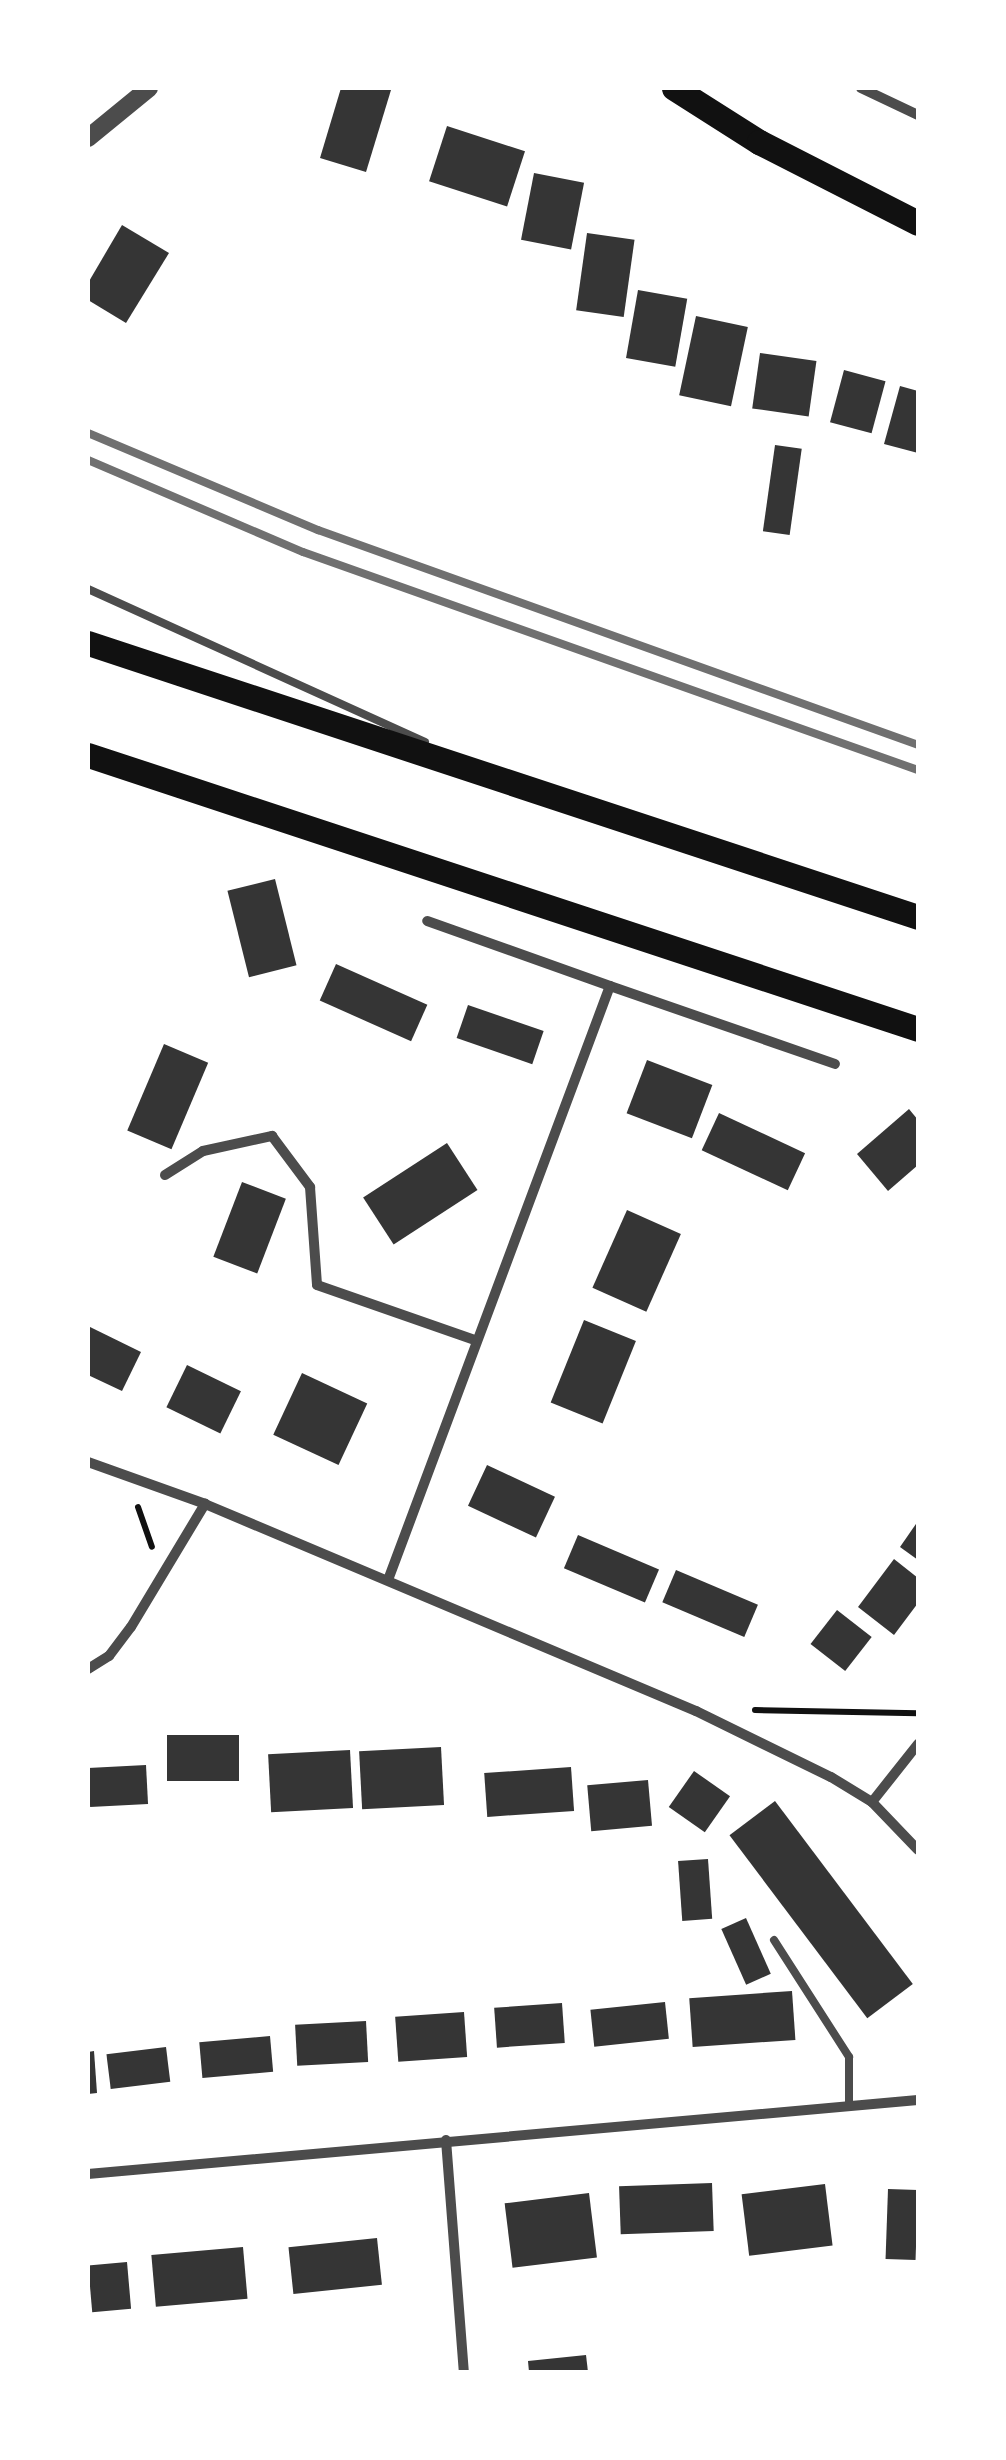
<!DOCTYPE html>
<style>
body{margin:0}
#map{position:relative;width:1006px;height:2460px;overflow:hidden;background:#fff;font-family:Spectral,serif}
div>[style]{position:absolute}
.building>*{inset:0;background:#353535;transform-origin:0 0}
.path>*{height:6px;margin:-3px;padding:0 3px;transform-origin:3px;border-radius:3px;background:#111}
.service>*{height:8px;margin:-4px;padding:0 4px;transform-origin:4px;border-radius:4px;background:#4c4c4c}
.minor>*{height:10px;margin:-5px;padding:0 5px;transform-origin:5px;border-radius:5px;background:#4c4c4c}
.tertiary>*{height:18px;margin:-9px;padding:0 9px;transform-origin:9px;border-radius:9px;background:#4c4c4c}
.primary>*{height:25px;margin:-12.5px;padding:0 12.5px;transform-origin:12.5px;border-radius:12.5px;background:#111}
.rail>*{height:8px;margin:-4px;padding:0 4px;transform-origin:4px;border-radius:4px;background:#707070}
span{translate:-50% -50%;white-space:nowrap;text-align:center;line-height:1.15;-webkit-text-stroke:8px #fff;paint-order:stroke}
.frame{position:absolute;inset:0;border:90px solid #fff;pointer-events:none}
</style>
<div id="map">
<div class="building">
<div style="clip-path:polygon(341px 88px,391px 90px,366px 172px,320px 158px)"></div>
<div style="left:447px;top:126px;width:82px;height:58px;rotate:18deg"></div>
<div style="left:534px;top:173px;width:51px;height:68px;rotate:11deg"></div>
<div style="clip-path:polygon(122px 225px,169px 253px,126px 323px,88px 300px,88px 283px)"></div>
<div style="left:587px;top:233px;width:48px;height:78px;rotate:8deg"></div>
<div style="left:638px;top:290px;width:50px;height:69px;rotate:10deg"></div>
<div style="left:696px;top:316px;width:53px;height:81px;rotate:12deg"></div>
<div style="left:760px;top:353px;width:57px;height:56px;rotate:8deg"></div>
<div style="left:844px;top:370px;width:43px;height:54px;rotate:15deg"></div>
<div style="clip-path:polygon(900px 386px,918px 391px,918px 453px,884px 444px)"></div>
<div style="left:775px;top:445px;width:27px;height:87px;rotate:8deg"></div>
<div style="left:275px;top:879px;width:89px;height:49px;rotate:76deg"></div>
<div style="left:336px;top:964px;width:100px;height:40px;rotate:24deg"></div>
<div style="left:468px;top:1005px;width:80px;height:35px;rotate:19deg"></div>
<div style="left:164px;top:1044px;width:48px;height:94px;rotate:23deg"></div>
<div style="left:647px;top:1060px;width:70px;height:57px;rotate:21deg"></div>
<div style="clip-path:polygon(909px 1109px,918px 1120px,918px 1165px,888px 1191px,857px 1154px)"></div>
<div style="left:719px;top:1113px;width:95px;height:41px;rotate:25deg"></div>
<div style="left:447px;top:1143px;width:56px;height:100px;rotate:57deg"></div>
<div style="left:242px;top:1182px;width:47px;height:80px;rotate:21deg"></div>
<div style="left:627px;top:1210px;width:59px;height:85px;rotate:24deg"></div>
<div style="left:584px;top:1320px;width:56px;height:89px;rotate:22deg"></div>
<div style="clip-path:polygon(88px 1326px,141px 1352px,122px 1391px,88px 1375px)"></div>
<div style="left:187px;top:1365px;width:60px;height:47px;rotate:26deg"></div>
<div style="left:302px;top:1373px;width:72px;height:68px;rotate:25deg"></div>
<div style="left:487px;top:1465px;width:75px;height:45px;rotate:25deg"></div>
<div style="clip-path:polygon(918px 1521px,918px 1560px,900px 1547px)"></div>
<div style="left:578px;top:1535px;width:88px;height:36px;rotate:23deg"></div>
<div style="clip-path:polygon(894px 1559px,918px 1578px,918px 1603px,894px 1635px,858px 1607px)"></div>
<div style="left:676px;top:1570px;width:89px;height:35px;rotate:23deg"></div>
<div style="left:837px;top:1610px;width:44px;height:43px;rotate:38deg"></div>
<div style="left:239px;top:1735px;width:46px;height:72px;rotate:90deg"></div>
<div style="left:441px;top:1747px;width:58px;height:82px;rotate:87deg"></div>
<div style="left:350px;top:1750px;width:58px;height:82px;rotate:87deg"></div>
<div style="left:146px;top:1765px;width:39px;height:58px;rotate:87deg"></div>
<div style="left:571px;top:1767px;width:44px;height:87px;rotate:86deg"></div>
<div style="left:694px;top:1771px;width:44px;height:44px;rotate:35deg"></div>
<div style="left:648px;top:1780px;width:46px;height:61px;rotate:85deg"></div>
<div style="left:775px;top:1801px;width:229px;height:57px;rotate:53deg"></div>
<div style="left:708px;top:1859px;width:60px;height:30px;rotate:86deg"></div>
<div style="left:746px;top:1918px;width:61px;height:27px;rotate:66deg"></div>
<div style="left:792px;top:1991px;width:49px;height:103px;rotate:86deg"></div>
<div style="left:665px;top:2002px;width:37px;height:75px;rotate:84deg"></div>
<div style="left:562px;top:2003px;width:40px;height:68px;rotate:86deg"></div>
<div style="left:464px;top:2012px;width:45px;height:69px;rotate:86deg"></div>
<div style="left:366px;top:2021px;width:41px;height:71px;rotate:87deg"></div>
<div style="left:270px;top:2036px;width:36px;height:71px;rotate:85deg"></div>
<div style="left:166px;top:2047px;width:35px;height:60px;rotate:83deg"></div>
<div style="clip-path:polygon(94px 2051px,97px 2093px,88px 2094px,88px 2052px)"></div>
<div style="left:712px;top:2183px;width:48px;height:93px;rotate:88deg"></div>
<div style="left:825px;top:2184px;width:62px;height:84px;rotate:83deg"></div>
<div style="left:888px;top:2189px;width:30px;height:70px;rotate:2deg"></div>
<div style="left:589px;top:2193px;width:65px;height:85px;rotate:83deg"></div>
<div style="left:377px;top:2238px;width:47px;height:89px;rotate:84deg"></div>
<div style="left:243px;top:2247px;width:52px;height:92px;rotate:85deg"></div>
<div style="left:127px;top:2262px;width:47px;height:39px;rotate:85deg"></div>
<div style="clip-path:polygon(586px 2355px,588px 2372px,529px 2372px,528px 2361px)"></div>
</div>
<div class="path">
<div style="left:138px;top:1507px;width:42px;rotate:70.7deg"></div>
<div style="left:755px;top:1710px;width:163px;rotate:1.1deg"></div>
</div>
<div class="service">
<div style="left:88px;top:589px;width:370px;rotate:24.4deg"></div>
<div style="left:774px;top:1940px;width:139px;rotate:57.3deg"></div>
<div style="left:849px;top:2057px;width:47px;rotate:90deg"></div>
</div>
<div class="minor">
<div style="left:861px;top:88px;width:63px;rotate:25.3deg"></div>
<div style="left:610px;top:986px;width:238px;rotate:19.1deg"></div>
<div style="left:165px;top:1175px;width:45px;rotate:-32.3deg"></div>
<div style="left:203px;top:1151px;width:71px;rotate:-12.3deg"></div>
<div style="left:272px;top:1136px;width:64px;rotate:53.3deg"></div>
<div style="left:310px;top:1187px;width:98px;rotate:85.9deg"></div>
<div style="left:317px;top:1285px;width:167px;rotate:19.2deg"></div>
<div style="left:88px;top:1462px;width:124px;rotate:19.7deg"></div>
<div style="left:205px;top:1504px;width:533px;rotate:22.86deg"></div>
<div style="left:696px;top:1711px;width:150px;rotate:26.1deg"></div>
<div style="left:831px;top:1777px;width:48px;rotate:31.4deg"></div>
<div style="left:872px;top:1802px;width:66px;rotate:46.2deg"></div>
<div style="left:388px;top:1580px;width:634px;rotate:-69.51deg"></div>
<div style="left:610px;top:986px;width:194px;rotate:-160.4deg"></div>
<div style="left:88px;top:1669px;width:25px;rotate:-32deg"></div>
<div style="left:109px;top:1656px;width:36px;rotate:-53deg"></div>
<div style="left:131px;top:1627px;width:144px;rotate:-59deg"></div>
<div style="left:872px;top:1802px;width:74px;rotate:-51.6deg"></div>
<div style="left:446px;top:2140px;width:233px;rotate:85.6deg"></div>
<div style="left:88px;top:2174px;width:833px;rotate:-5.09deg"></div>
</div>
<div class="tertiary">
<div style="left:88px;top:138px;width:79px;rotate:-39.3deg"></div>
</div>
<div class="primary">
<div style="left:674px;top:88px;width:101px;rotate:32.4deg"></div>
<div style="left:759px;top:142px;width:178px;rotate:27deg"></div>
<div style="left:88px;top:643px;width:874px;rotate:18.27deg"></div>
<div style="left:88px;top:755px;width:874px;rotate:18.27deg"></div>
</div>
<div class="rail">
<div style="left:88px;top:433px;width:250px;rotate:22.9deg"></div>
<div style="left:318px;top:530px;width:637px;rotate:19.71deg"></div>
<div style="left:88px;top:460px;width:234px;rotate:23.2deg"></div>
<div style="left:303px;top:552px;width:652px;rotate:19.52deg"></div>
</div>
<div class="frame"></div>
</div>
